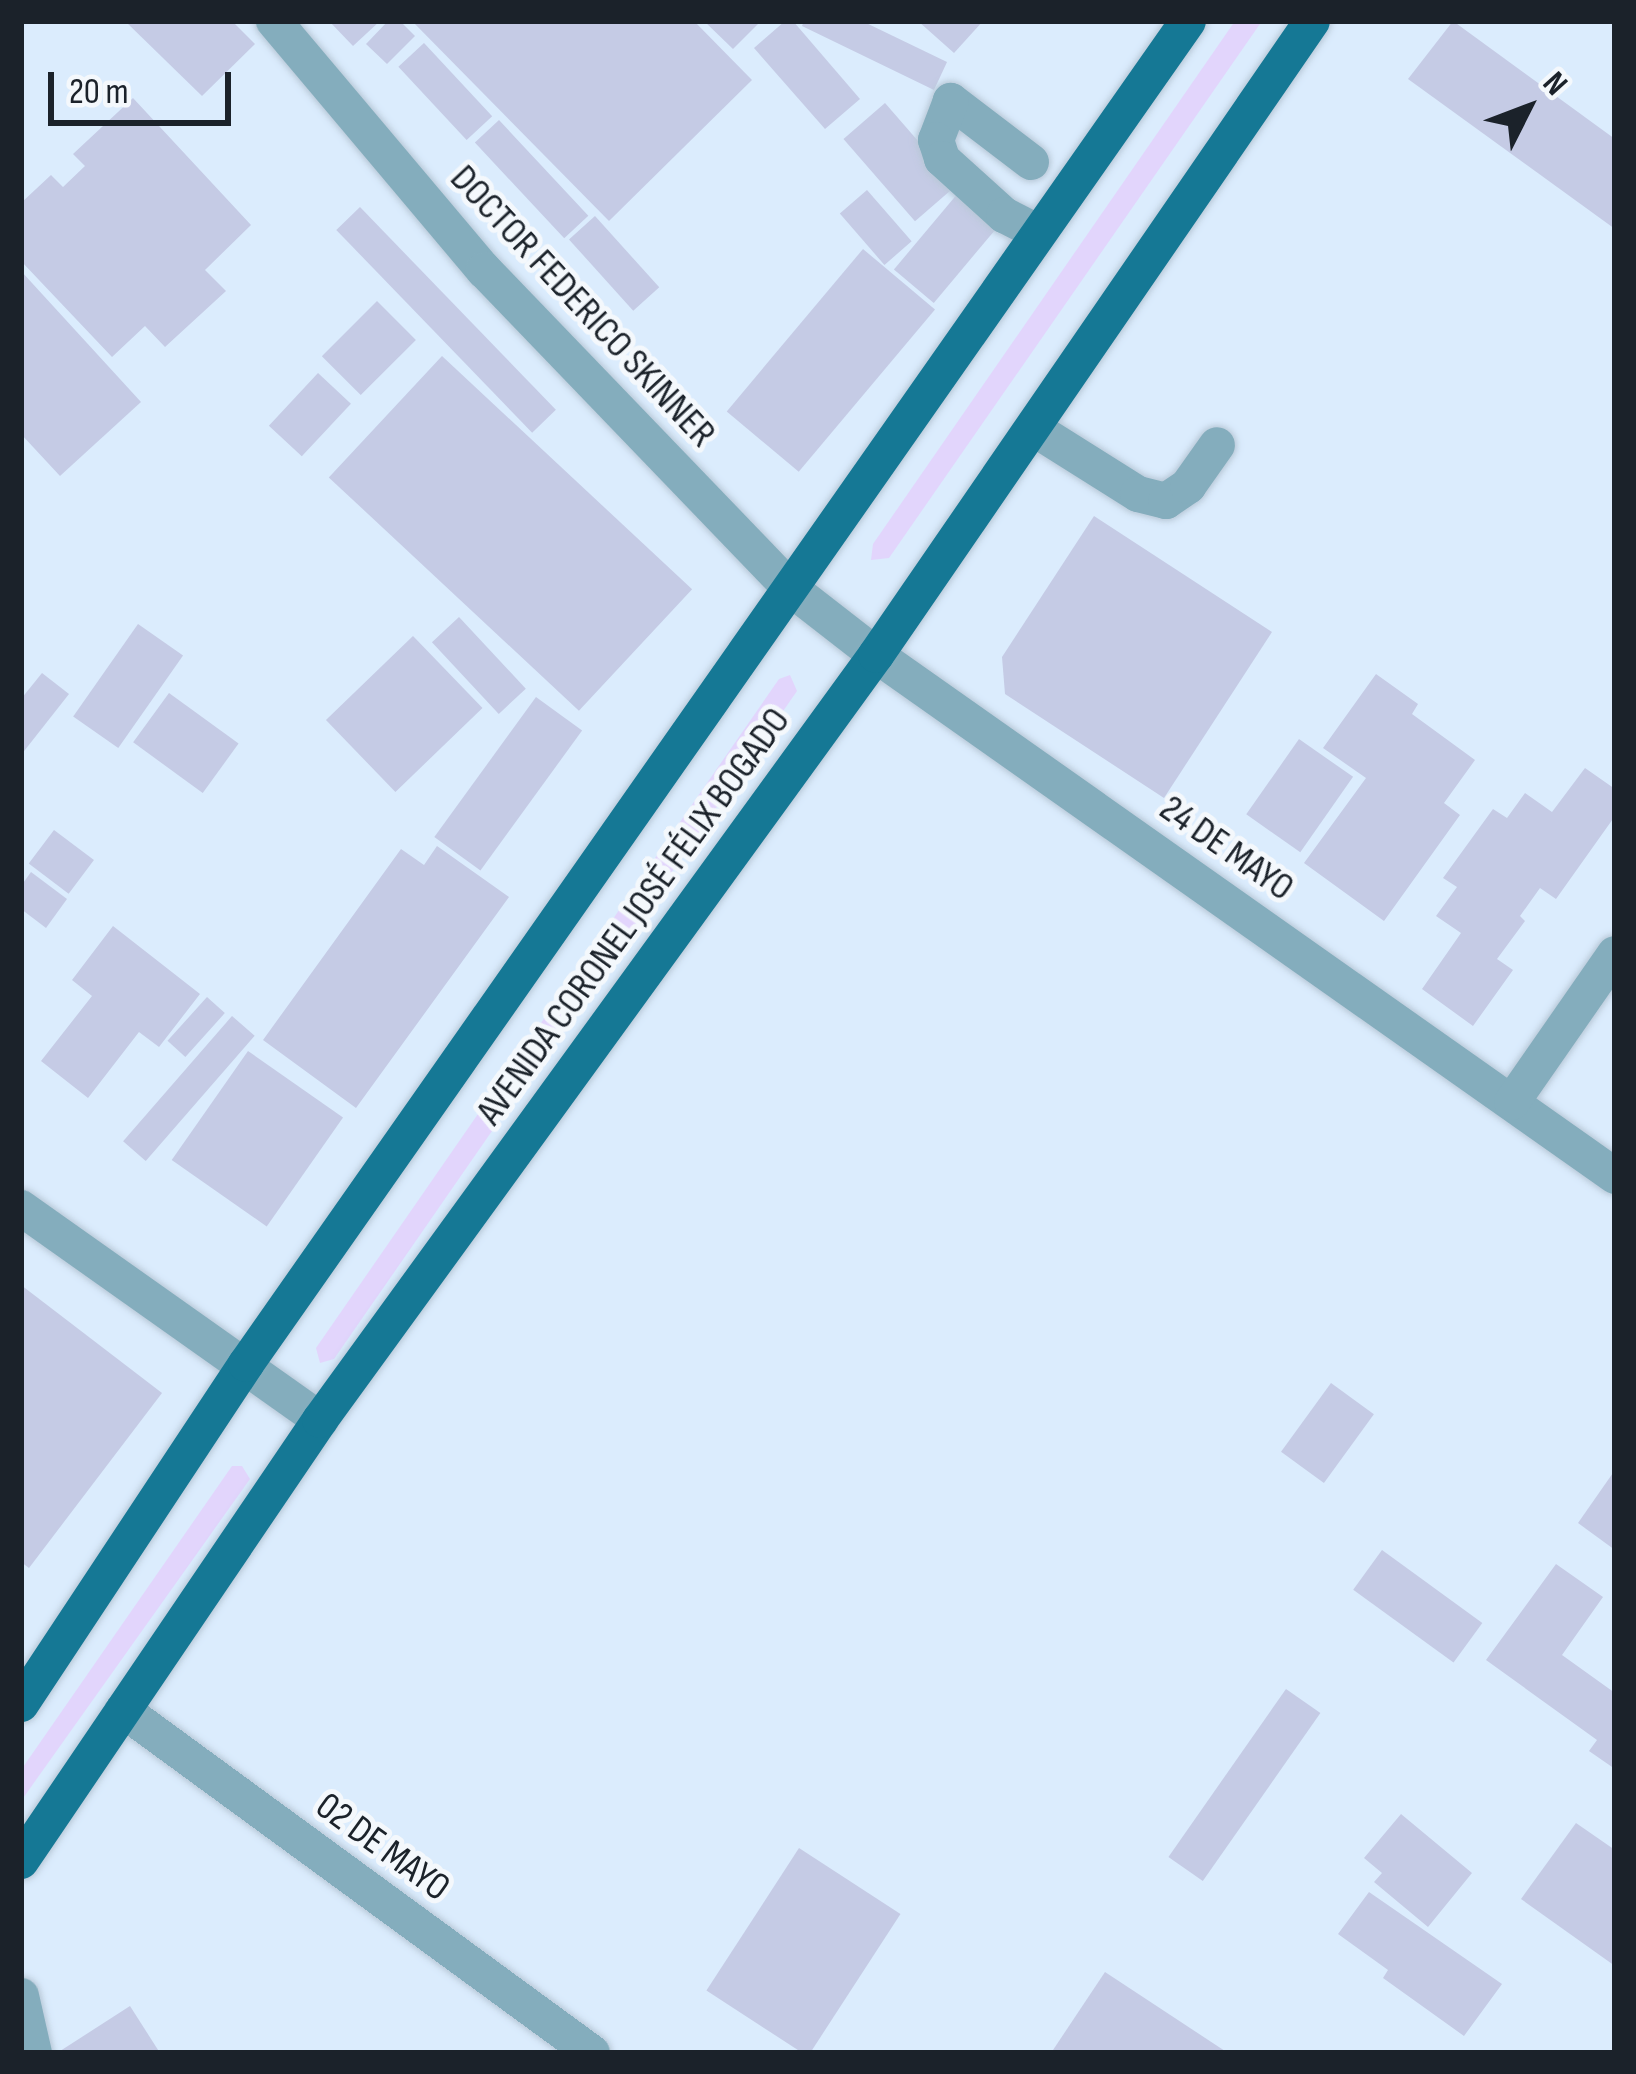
<!DOCTYPE html>
<meta charset="utf-8">
<style>
body{margin:0}
#map{position:relative;width:1636px;height:2074px;overflow:hidden;background:#dbecfd;font-family:"Sofia Sans Condensed",sans-serif}
div>[style]{position:absolute}
.green>*{inset:0;background:#e2d5fc}
.building>*{inset:0;background:#c5cbe5;transform-origin:0 0}
.roads{filter:drop-shadow(0 0 3px #b8c8d7) drop-shadow(0 0 3px #b8c8d7)}
.minor>*{height:36px;margin:-18px;padding:0 18px;transform-origin:18px;border-radius:18px;background:#84adbd}
.major>*{height:36px;margin:-18px;padding:0 18px;transform-origin:18px;border-radius:18px;background:#157895}
span{translate:-50% -50%;white-space:nowrap;text-align:center;line-height:1.15;-webkit-text-stroke:10px #f4f8fc;paint-order:stroke}
.street-label{font-size:39px;color:#1b222a}
.frame{position:absolute;inset:0;border:24px solid #1b222a;pointer-events:none}
.north{position:absolute;left:1468px;top:48px;width:120px;height:120px;-webkit-text-stroke:9px #f4f8fc;paint-order:stroke;rotate:48deg;font-size:33px;font-weight:700;line-height:48px;text-align:center;color:#1b222a}
.north::after{content:'';display:block;margin:auto;width:42px;height:54px;background:#1b222a;clip-path:polygon(50% 0,100% 100%,50% 72%,0 100%)}
.scale{position:absolute;left:48px;top:72px;width:183px;height:54px;box-sizing:border-box;border:6px solid #1b222a;border-top:0;padding-left:15px;font-size:36px;line-height:42px;white-space:nowrap;color:#1b222a;-webkit-text-stroke:9px #f4f8fc;paint-order:stroke}
</style>
<div id="map">
<div class="green">
<div style="clip-path:polygon(1235px 21px,1262px 21px,889px 558px,871px 560px,873px 544px)"></div>
<div style="clip-path:polygon(790px 675px,797px 691px,334px 1359px,320px 1363px,316px 1348px,779px 679px)"></div>
<div style="clip-path:polygon(232px 1466px,242px 1466px,250px 1479px,21px 1801px,21px 1770px)"></div>
</div>
<div class="building">
<div style="clip-path:polygon(125px 21px,232px 21px,255px 44px,202px 96px)"></div>
<div style="clip-path:polygon(329px 21px,380px 21px,353px 46px)"></div>
<div style="clip-path:polygon(388px 21px,400px 21px,415px 36px,387px 64px,366px 44px)"></div>
<div style="clip-path:polygon(412px 21px,694px 21px,752px 80px,609px 221px)"></div>
<div style="clip-path:polygon(704px 21px,761px 21px,733px 49px)"></div>
<div style="clip-path:polygon(785px 21px,793px 21px,860px 99px,825px 129px,754px 48px)"></div>
<div style="clip-path:polygon(804px 21px,862px 21px,947px 62px,934px 90px,802px 26px)"></div>
<div style="clip-path:polygon(918px 21px,983px 21px,954px 53px)"></div>
<div style="clip-path:polygon(1453px 21px,1615px 139px,1615px 229px,1408px 79px)"></div>
<div style="left:424px;top:43px;width:100px;height:35px;rotate:47deg"></div>
<div style="clip-path:polygon(133px 98px,251px 225px,205px 270px,226px 291px,165px 347px,145px 326px,112px 357px,21px 261px,21px 203px,51px 175px,63px 187px,85px 166px,73px 154px)"></div>
<div style="left:885px;top:103px;width:109px;height:55px;rotate:49deg"></div>
<div style="left:499px;top:120px;width:131px;height:33px;rotate:47deg"></div>
<div style="left:964px;top:186px;width:52px;height:109px;rotate:40deg"></div>
<div style="left:867px;top:190px;width:68px;height:36px;rotate:49deg"></div>
<div style="left:360px;top:207px;width:282px;height:33px;rotate:46deg"></div>
<div style="left:595px;top:216px;width:96px;height:35px;rotate:48deg"></div>
<div style="left:863px;top:249px;width:94px;height:212px;rotate:40deg"></div>
<div style="clip-path:polygon(21px 271px,141px 402px,60px 476px,21px 434px)"></div>
<div style="left:377px;top:301px;width:55px;height:78px;rotate:45deg"></div>
<div style="left:442px;top:356px;width:342px;height:166px;rotate:43deg"></div>
<div style="left:318px;top:373px;width:45px;height:72px;rotate:43deg"></div>
<div style="clip-path:polygon(1094px 516px,1272px 632px,1164px 798px,1005px 694px,1002px 657px)"></div>
<div style="left:459px;top:617px;width:98px;height:37px;rotate:47deg"></div>
<div style="left:138px;top:624px;width:55px;height:113px;rotate:35deg"></div>
<div style="left:413px;top:636px;width:100px;height:121px;rotate:46deg"></div>
<div style="clip-path:polygon(42px 673px,69px 694px,21px 755px,21px 699px)"></div>
<div style="clip-path:polygon(1376px 674px,1418px 704px,1412px 714px,1475px 760px,1444px 803px,1460px 815px,1384px 921px,1304px 863px,1366px 778px,1323px 748px)"></div>
<div style="left:169px;top:693px;width:86px;height:61px;rotate:36deg"></div>
<div style="left:536px;top:697px;width:57px;height:173px;rotate:36deg"></div>
<div style="left:1299px;top:739px;width:66px;height:92px;rotate:35deg"></div>
<div style="clip-path:polygon(1585px 768px,1615px 789px,1615px 816px,1556px 899px,1540px 888px,1520px 916px,1525px 921px,1497px 959px,1513px 970px,1473px 1026px,1422px 989px,1461px 933px,1436px 916px,1457px 887px,1443px 878px,1493px 809px,1507px 818px,1525px 793px,1552px 812px)"></div>
<div style="left:54px;top:830px;width:50px;height:42px;rotate:37deg"></div>
<div style="clip-path:polygon(437px 846px,509px 897px,356px 1108px,263px 1040px,401px 849px,424px 865px)"></div>
<div style="clip-path:polygon(31px 872px,67px 899px,46px 928px,21px 909px,21px 886px)"></div>
<div style="clip-path:polygon(113px 926px,200px 994px,159px 1047px,139px 1032px,88px 1098px,41px 1061px,92px 996px,72px 980px)"></div>
<div style="left:207px;top:997px;width:24px;height:59px;rotate:42deg"></div>
<div style="left:232px;top:1016px;width:30px;height:166px;rotate:41deg"></div>
<div style="left:248px;top:1051px;width:116px;height:133px;rotate:35deg"></div>
<div style="clip-path:polygon(21px 1285px,162px 1393px,29px 1568px,21px 1562px)"></div>
<div style="left:1331px;top:1383px;width:53px;height:85px;rotate:36deg"></div>
<div style="clip-path:polygon(1615px 1470px,1615px 1550px,1578px 1523px)"></div>
<div style="left:1382px;top:1550px;width:124px;height:49px;rotate:36deg"></div>
<div style="clip-path:polygon(1556px 1564px,1603px 1597px,1562px 1655px,1615px 1693px,1615px 1769px,1589px 1751px,1597px 1740px,1486px 1660px)"></div>
<div style="left:1286px;top:1689px;width:42px;height:205px;rotate:35deg"></div>
<div style="clip-path:polygon(1401px 1814px,1472px 1873px,1428px 1927px,1374px 1882px,1382px 1873px,1364px 1858px)"></div>
<div style="clip-path:polygon(1576px 1823px,1615px 1850px,1615px 1966px,1521px 1899px)"></div>
<div style="left:799px;top:1848px;width:121px;height:170px;rotate:33deg"></div>
<div style="clip-path:polygon(1369px 1892px,1502px 1984px,1464px 2036px,1383px 1978px,1388px 1970px,1338px 1934px)"></div>
<div style="clip-path:polygon(1105px 1972px,1228px 2053px,1051px 2053px)"></div>
<div style="clip-path:polygon(130px 2006px,160px 2053px,57px 2053px)"></div>
</div>
<div class="roads">
<div class="minor">
<div style="left:274px;top:21px;width:326px;rotate:49.9deg"></div>
<div style="left:484px;top:270px;width:441px;rotate:46.1deg"></div>
<div style="left:790px;top:588px;width:109px;rotate:37.9deg"></div>
<div style="left:876px;top:655px;width:904px;rotate:35.18deg"></div>
<div style="left:1031px;top:162px;width:101px;rotate:-142.7deg"></div>
<div style="left:951px;top:101px;width:42px;rotate:111deg"></div>
<div style="left:936px;top:140px;width:20px;rotate:72deg"></div>
<div style="left:942px;top:159px;width:84px;rotate:42.1deg"></div>
<div style="left:1004px;top:215px;width:39px;rotate:27deg"></div>
<div style="left:1033px;top:428px;width:124px;rotate:32.2deg"></div>
<div style="left:1138px;top:494px;width:29px;rotate:14deg"></div>
<div style="left:1166px;top:501px;width:27px;rotate:-34deg"></div>
<div style="left:1188px;top:486px;width:50px;rotate:-54.7deg"></div>
<div style="left:1512px;top:1102px;width:180px;rotate:-55.2deg"></div>
<div style="left:21px;top:1208px;width:367px;rotate:35.3deg"></div>
<div style="left:123px;top:1710px;width:581px;rotate:36.18deg"></div>
<div style="left:21px;top:1996px;width:58px;rotate:77.2deg"></div>
</div>
<div class="major">
<div style="left:21px;top:1704px;width:408px;rotate:-56.5deg"></div>
<div style="left:246px;top:1364px;width:1640px;rotate:-54.95deg"></div>
<div style="left:21px;top:1861px;width:533px;rotate:-55.86deg"></div>
<div style="left:320px;top:1420px;width:946px;rotate:-53.99deg"></div>
<div style="left:876px;top:655px;width:769px;rotate:-55.48deg"></div>
</div>
</div>
<div class="street-label">
<span style="left:582px;top:307px;rotate:47deg">DOCTOR FEDERICO SKINNER</span>
<span style="left:1226px;top:849px;rotate:35deg">24 DE MAYO</span>
<span style="left:634px;top:917px;rotate:-54deg">AVENIDA CORONEL JOSÉ FÉLIX BOGADO</span>
<span style="left:382px;top:1848px;rotate:36deg">02 DE MAYO</span>
</div>
<div class="frame"></div>
<div class="north">N</div>
<div class="scale">20 m</div>
</div>
